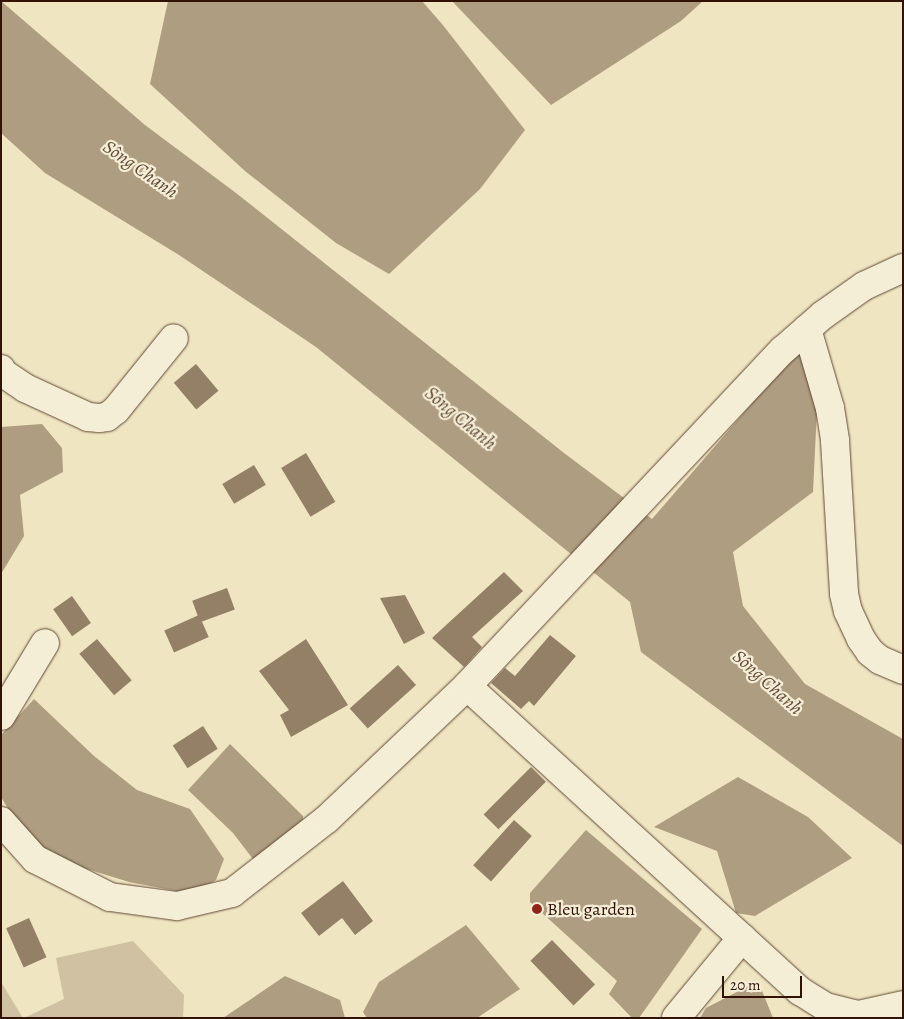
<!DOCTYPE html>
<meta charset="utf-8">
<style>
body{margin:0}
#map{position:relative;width:904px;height:1019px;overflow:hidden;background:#efe5c1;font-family:Alegreya,serif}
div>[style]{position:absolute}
.green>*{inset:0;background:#cfc1a1}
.water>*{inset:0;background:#af9d81}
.building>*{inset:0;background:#948067;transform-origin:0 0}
.roads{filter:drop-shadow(0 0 1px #614734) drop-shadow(0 0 1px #614734)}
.minor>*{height:28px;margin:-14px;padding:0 14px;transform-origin:14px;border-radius:14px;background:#f5eed7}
.dots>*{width:14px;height:14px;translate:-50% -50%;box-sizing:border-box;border:2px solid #f5eed7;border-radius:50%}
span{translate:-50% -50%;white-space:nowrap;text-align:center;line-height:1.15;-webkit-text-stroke:4.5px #f5eed7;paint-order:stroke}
.poi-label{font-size:18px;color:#321205}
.left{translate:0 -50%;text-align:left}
.water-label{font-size:19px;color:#644a37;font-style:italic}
.frame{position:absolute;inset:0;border:2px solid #321205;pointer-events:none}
.scale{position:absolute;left:722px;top:976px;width:80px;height:22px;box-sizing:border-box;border:2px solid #321205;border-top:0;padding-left:6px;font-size:15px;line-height:18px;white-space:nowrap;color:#321205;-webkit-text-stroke:4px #f5eed7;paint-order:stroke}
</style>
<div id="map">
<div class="green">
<div style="clip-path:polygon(133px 941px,184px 995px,183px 1018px,24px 1018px,64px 999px,56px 958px)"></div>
<div style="clip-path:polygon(1px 982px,23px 1018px,1px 1018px)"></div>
</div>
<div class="water">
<div style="clip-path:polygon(1px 1px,145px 125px,236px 193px,564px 453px,652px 519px,799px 349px,817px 410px,813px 492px,733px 552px,743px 606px,805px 684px,903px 739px,903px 846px,641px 652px,630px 602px,316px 347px,179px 255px,45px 173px,1px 133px)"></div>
<div style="clip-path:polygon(168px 1px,422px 1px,442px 24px,525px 130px,480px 189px,389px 274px,336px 243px,245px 171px,150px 84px)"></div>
<div style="clip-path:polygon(452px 1px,703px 1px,681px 21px,551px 105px)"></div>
<div style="clip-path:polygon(42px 424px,62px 448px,63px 472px,20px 495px,24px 536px,1px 574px,1px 427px)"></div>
<div style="clip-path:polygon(34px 699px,94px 756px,137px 790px,190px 809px,224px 859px,216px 880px,192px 894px,129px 882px,58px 860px,21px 830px,1px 797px,1px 735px)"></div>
<div style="clip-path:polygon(230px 744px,303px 816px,303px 827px,259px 867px,233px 833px,188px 790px)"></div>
<div style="clip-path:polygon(738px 777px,808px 817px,852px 858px,755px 916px,736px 913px,717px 851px,654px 827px)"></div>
<div style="clip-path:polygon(586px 830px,702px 929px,639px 1018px,632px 1018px,609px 994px,617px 981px,530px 902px,530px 893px)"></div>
<div style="clip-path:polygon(466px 925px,520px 989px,477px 1018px,367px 1018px,363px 1012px,379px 982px)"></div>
<div style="clip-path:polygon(285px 976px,340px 1000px,345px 1018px,223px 1018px)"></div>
<div style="clip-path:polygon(758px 981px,773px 1018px,700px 1018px,706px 1008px)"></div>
</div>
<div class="building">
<div style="left:196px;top:364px;width:35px;height:29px;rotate:50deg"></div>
<div style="left:306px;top:453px;width:57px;height:29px;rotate:59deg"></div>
<div style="left:254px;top:465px;width:23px;height:37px;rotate:59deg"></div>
<div style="clip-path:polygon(504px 572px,523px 591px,472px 637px,482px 647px,464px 667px,432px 638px)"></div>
<div style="left:227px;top:588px;width:23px;height:37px;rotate:70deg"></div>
<div style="clip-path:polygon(405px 595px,425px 633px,404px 644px,380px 598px)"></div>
<div style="left:72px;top:596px;width:33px;height:23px;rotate:55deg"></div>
<div style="left:199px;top:615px;width:24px;height:38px;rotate:66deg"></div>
<div style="clip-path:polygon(550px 635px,576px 656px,534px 706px,529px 701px,521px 709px,491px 683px,505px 668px,515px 676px)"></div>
<div style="left:97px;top:639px;width:54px;height:23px;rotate:50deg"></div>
<div style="clip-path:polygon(306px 639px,348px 705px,291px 737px,280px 715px,289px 710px,259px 671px)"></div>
<div style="left:398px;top:665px;width:27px;height:65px;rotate:48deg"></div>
<div style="left:203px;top:726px;width:27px;height:36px;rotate:57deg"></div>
<div style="left:531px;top:767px;width:21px;height:67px;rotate:45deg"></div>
<div style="left:514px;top:820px;width:24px;height:61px;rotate:42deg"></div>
<div style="clip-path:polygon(343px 881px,373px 921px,355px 935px,342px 918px,319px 936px,301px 913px)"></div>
<div style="left:29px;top:918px;width:43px;height:25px;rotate:66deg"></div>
<div style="left:552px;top:940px;width:62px;height:30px;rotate:46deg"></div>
</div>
<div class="roads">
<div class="minor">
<div style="left:807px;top:329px;width:82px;rotate:73.8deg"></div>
<div style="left:830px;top:408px;width:33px;rotate:81deg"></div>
<div style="left:835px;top:441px;width:153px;rotate:86.6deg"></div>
<div style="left:844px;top:594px;width:17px;rotate:77deg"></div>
<div style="left:848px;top:611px;width:31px;rotate:65deg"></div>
<div style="left:861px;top:639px;width:16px;rotate:55deg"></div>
<div style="left:870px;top:652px;width:13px;rotate:39deg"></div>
<div style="left:880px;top:660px;width:25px;rotate:23deg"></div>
<div style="left:1px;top:369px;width:4px;rotate:63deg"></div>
<div style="left:3px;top:373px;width:27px;rotate:34deg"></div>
<div style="left:25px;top:388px;width:69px;rotate:24.7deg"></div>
<div style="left:88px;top:417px;width:11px;rotate:5deg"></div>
<div style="left:99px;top:418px;width:8px;rotate:-7deg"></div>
<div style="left:107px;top:417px;width:11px;rotate:-38deg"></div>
<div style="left:116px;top:410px;width:92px;rotate:-51.1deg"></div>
<div style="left:467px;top:686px;width:452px;rotate:42.5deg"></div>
<div style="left:800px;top:991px;width:31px;rotate:32deg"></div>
<div style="left:826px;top:1007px;width:34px;rotate:14deg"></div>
<div style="left:859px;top:1015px;width:45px;rotate:-12.8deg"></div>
<div style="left:1px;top:716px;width:85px;rotate:-58.9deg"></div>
<div style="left:1px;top:821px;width:51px;rotate:48.2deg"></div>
<div style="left:35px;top:859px;width:84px;rotate:26.9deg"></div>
<div style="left:110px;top:897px;width:68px;rotate:7.7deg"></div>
<div style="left:177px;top:906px;width:57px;rotate:-13.3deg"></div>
<div style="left:232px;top:893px;width:120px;rotate:-37.9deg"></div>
<div style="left:327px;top:819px;width:193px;rotate:-43.5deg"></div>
<div style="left:467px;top:686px;width:461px;rotate:-46.8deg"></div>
<div style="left:783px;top:350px;width:53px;rotate:-41.2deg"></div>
<div style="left:823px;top:315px;width:50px;rotate:-35.3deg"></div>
<div style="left:864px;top:286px;width:43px;rotate:-24.8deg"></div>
<div style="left:676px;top:1018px;width:104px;rotate:-50.5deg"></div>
</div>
</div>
<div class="dots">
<div style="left:537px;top:909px;background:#8f2418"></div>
</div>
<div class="poi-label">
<span class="left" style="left:547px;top:909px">Bleu garden</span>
</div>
<div class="water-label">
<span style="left:140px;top:170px;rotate:35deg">Sông Chanh</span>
<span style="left:460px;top:419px;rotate:40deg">Sông Chanh</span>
<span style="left:767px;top:683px;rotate:42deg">Sông Chanh</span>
</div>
<div class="frame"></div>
<div class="scale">20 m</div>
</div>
